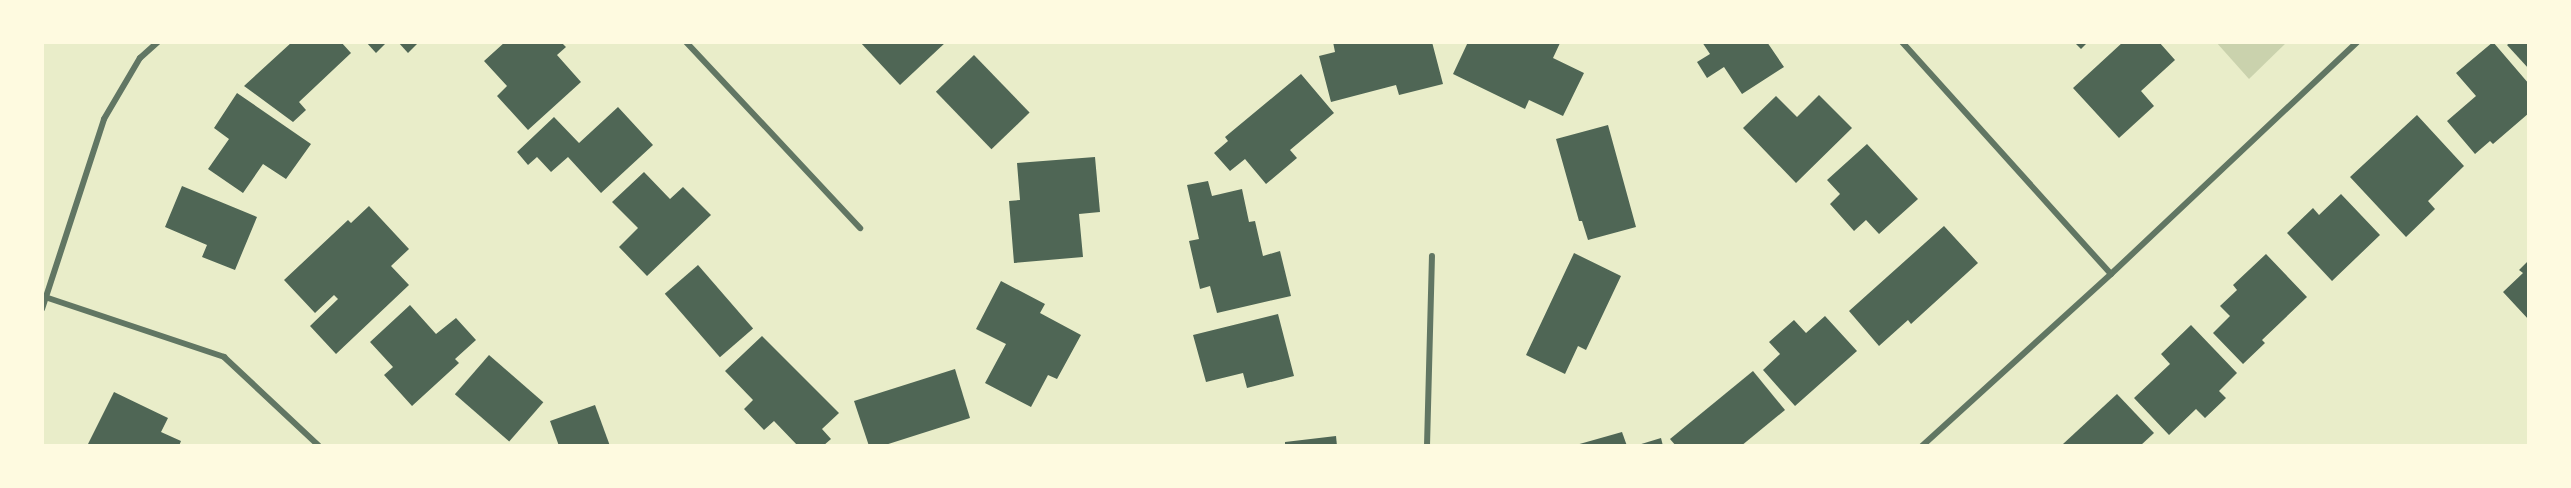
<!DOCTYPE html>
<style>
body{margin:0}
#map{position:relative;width:2571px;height:488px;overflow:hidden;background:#e9edc9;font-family:Quicksand,sans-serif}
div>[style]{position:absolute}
.green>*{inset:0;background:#cad2ad}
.building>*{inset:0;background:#4f6655;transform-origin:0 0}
.minor>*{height:6px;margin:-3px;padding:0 3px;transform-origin:3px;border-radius:3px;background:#617663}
span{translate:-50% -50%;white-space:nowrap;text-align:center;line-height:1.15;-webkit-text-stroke:4.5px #fefae0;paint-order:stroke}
.frame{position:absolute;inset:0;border:44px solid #fefae0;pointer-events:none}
</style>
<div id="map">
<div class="green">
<div style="clip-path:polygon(2216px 42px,2287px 42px,2249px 79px)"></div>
</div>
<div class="building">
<div style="clip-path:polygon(292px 42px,341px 42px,351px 53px,299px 102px,306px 110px,293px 122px,244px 86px)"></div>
<div style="clip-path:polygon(366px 42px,387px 42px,376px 53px)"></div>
<div style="clip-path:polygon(398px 42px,419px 42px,408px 53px)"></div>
<div style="clip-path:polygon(505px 42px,561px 42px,566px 47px,557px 55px,581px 82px,528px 130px,497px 96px,507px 86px,484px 61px)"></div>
<div style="clip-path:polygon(860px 42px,946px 42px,900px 85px)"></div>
<div style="clip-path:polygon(1333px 42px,1432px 42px,1443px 84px,1399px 95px,1396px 85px,1331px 102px,1319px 56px,1335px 52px)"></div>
<div style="clip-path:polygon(1468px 42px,1560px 43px,1553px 58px,1584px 73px,1563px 116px,1529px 100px,1525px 109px,1453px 74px)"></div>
<div style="clip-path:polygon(1702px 42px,1767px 42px,1784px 67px,1742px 94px,1724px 67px,1707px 78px,1697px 62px,1710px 54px)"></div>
<div style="clip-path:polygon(2074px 42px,2088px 42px,2081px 49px)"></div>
<div style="clip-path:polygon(2123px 42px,2159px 42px,2175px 60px,2141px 91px,2154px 106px,2119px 138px,2073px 88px)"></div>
<div style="clip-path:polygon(2493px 42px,2529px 84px,2529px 113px,2493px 144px,2490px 141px,2475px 154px,2447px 121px,2476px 96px,2456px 73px)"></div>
<div style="clip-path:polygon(2511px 42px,2529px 42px,2529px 69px,2507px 45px)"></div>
<div style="left:974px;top:55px;width:80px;height:53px;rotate:46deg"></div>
<div style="clip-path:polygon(1301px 74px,1334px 113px,1290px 150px,1297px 158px,1266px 184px,1245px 159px,1230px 171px,1214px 153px,1228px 141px,1225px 137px)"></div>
<div style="clip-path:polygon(237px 93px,311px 144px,286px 179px,263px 164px,243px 193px,208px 169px,229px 139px,214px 128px)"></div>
<div style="clip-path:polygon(1819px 95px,1852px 128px,1796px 183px,1743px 128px,1776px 96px,1797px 117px)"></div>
<div style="clip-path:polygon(618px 107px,653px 145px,601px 193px,568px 157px,551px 172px,537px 157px,528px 165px,517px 152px,554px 117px,579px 143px)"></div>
<div style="clip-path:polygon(2417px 115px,2464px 166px,2428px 201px,2435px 209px,2406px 237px,2350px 177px)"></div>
<div style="clip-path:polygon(1608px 125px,1636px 227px,1588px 240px,1582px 221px,1579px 221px,1556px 139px)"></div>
<div style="clip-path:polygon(1867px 144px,1918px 199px,1879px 234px,1866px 220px,1854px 231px,1830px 204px,1840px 194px,1827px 180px)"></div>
<div style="clip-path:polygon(1095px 157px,1100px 212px,1079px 214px,1083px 257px,1014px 263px,1009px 201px,1020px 200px,1017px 163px)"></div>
<div style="clip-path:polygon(644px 172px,670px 199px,683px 187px,711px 215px,647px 276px,619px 247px,638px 228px,612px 202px)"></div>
<div style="clip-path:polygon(1208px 181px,1212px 196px,1242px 189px,1249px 222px,1255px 221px,1263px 256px,1280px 251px,1291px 296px,1217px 313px,1210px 286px,1200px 289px,1189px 241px,1199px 239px,1187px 185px)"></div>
<div style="clip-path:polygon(182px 186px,257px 217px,235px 270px,202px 257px,207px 245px,165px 227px)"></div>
<div style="clip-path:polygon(2341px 194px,2380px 235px,2332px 281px,2287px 233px,2313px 208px,2319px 215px)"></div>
<div style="clip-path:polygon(369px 206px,409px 249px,391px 266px,409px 285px,336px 354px,310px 326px,338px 299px,334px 295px,315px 313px,284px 280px,348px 220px,351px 223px)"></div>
<div style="clip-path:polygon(1944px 226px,1978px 263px,1911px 324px,1908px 320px,1879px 346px,1849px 311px)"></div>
<div style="clip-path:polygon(1574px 253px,1621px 276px,1586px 350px,1578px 346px,1565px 374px,1526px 355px)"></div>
<div style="clip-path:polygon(2266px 254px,2307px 297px,2262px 340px,2265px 343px,2243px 364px,2213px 333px,2230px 316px,2220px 306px,2237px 290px,2233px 285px)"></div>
<div style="clip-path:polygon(2529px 260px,2529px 320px,2503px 292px,2523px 273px,2519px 270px)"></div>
<div style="left:698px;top:265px;width:84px;height:44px;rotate:49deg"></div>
<div style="clip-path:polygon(1001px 281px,1045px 304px,1040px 313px,1081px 335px,1057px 379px,1048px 375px,1031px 407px,985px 383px,1006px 344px,976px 329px)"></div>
<div style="clip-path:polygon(410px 305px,436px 334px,456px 318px,476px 340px,455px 359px,459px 363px,412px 406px,384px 375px,393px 367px,370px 342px)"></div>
<div style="clip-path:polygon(1278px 314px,1294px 376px,1247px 388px,1243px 373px,1206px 382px,1193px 335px)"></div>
<div style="clip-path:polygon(1825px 316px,1857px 351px,1795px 406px,1763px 370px,1780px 354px,1769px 342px,1794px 320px,1806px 333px)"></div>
<div style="clip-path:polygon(2191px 325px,2237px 373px,2219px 391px,2226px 398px,2205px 418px,2196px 409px,2169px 435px,2134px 398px,2170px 364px,2161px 354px)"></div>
<div style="clip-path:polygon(762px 336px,839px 413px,822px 429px,831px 439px,823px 446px,806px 444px,798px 446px,774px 421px,764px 430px,744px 409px,753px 400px,725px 371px)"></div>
<div style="left:489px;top:355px;width:72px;height:52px;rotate:41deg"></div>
<div style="clip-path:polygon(955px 369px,970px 418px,882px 446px,869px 446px,854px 401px)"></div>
<div style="clip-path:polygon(1753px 371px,1785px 410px,1741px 446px,1676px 446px,1670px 439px)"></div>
<div style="clip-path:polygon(114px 392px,168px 418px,161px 432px,181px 441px,179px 446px,87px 446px)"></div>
<div style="clip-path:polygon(2117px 394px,2154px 433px,2140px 446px,2065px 446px,2063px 444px)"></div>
<div style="clip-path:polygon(595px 405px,610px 446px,559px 446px,550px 421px)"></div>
<div style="clip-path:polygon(1622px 432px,1627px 446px,1576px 446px,1576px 445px)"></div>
<div style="clip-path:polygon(1336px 436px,1337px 446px,1285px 446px,1285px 442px)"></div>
<div style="clip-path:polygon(1661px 438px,1663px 446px,1638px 446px,1638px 445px)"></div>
</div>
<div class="minor">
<div style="left:686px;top:42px;width:255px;rotate:46.9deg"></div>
<div style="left:1902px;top:42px;width:312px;rotate:48deg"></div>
<div style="left:48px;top:298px;width:186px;rotate:18.5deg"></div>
<div style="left:224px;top:357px;width:130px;rotate:43.1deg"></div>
<div style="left:42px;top:309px;width:200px;rotate:-71.9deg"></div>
<div style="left:104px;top:119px;width:71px;rotate:-59.5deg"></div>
<div style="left:140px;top:58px;width:24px;rotate:-42deg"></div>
<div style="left:1427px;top:446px;width:190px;rotate:-88.5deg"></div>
<div style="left:1922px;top:446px;width:256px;rotate:-42.3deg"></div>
<div style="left:2111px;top:274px;width:338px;rotate:-43.3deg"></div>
</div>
<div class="frame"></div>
</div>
